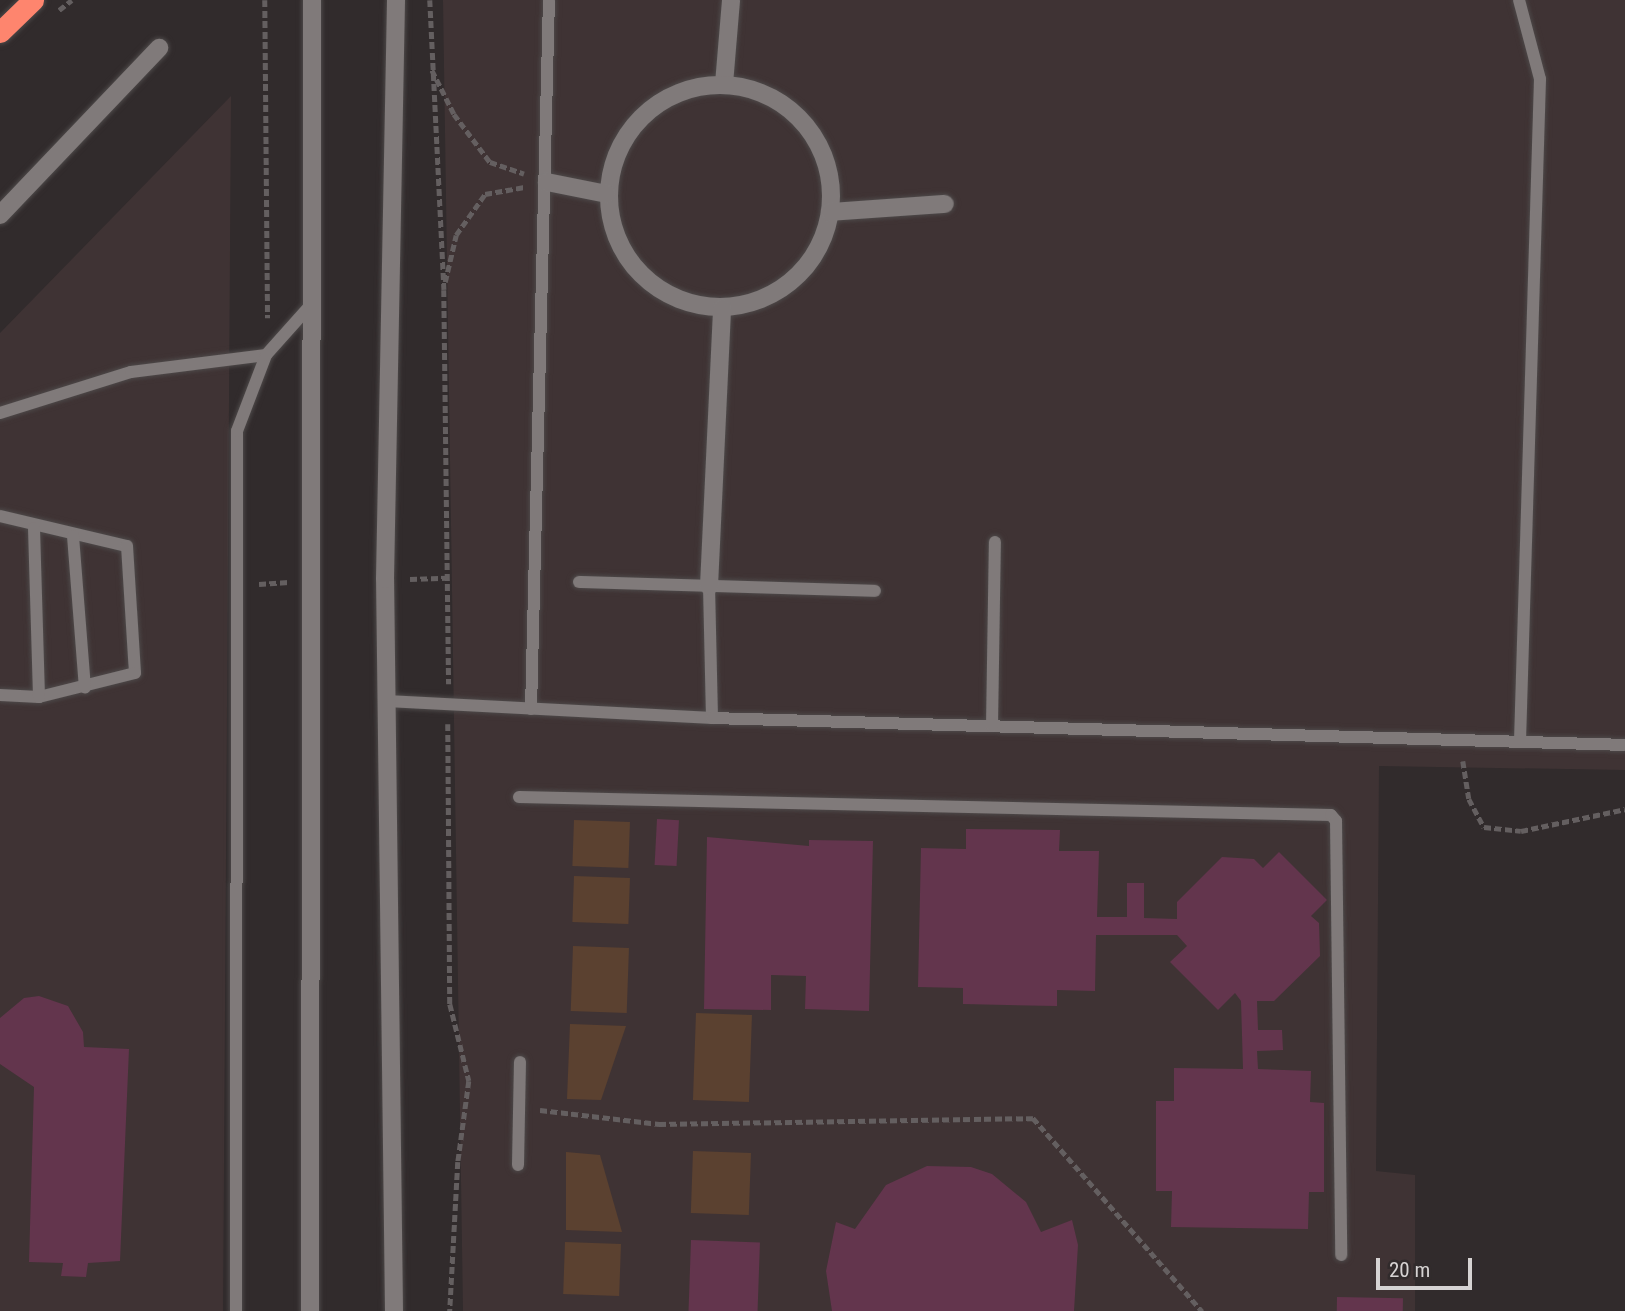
<!DOCTYPE html>
<style>
body{margin:0}
#map{position:relative;width:1625px;height:1311px;overflow:hidden;background:#312b2c;font-family:"Roboto Condensed",sans-serif}
div>[style]{position:absolute}
.built>*{inset:0;background:#3f3334}
.green>*{inset:0;background:#5b4130;transform-origin:0 0}
.building>*{inset:0;background:#63354d;transform-origin:0 0}
.path>*{height:4.5px;margin-top:-2.25px;transform-origin:0;background:repeating-linear-gradient(90deg,#645f60 0 7px,transparent 0 10.5px)}
.roads{filter:drop-shadow(0 0 2px #4d4949) drop-shadow(0 0 2px #4d4949)}
.lane>*{height:12px;margin:-6px;padding:0 6px;transform-origin:6px;border-radius:6px;background:#807a7a}
.street>*{height:18px;margin:-9px;padding:0 9px;transform-origin:9px;border-radius:9px;background:#807a7a}
.street>.ring{margin:-9px;padding:0;box-sizing:content-box;background:none;border:18px solid #807a7a;border-radius:50%}
.secondary>*{height:18px;margin:-9px;padding:0 9px;transform-origin:9px;border-radius:9px;background:#807a7a}
.highway>*{height:21px;margin:-10.5px;padding:0 10.5px;transform-origin:10.5px;border-radius:10.5px;background:#fe856e}
span{translate:-50% -50%;white-space:nowrap;text-align:center;line-height:1.15;-webkit-text-stroke:5px #312b2c;paint-order:stroke}
.scale{position:absolute;left:1376px;top:1258px;width:96px;height:32px;box-sizing:border-box;border:4px solid #d6d3d3;border-top:0;padding-left:9px;font-size:21px;line-height:24px;white-space:nowrap;color:#d6d3d3;-webkit-text-stroke:5px #312b2c;paint-order:stroke}
</style>
<div id="map">
<div class="built">
<div style="clip-path:polygon(443px 0,1625px 0,1625px 770px,1379px 766px,1376px 1171px,1415px 1175px,1415px 1311px,463px 1311px)"></div>
<div style="clip-path:polygon(231px 96px,223px 1311px,0 1311px,0 333px)"></div>
</div>
<div class="green">
<div style="left:574px;top:820px;width:56px;height:46px;rotate:2deg"></div>
<div style="left:574px;top:876px;width:56px;height:46px;rotate:2deg"></div>
<div style="left:573px;top:946px;width:56px;height:65px;rotate:2deg"></div>
<div style="left:696px;top:1013px;width:56px;height:87px;rotate:2deg"></div>
<div style="clip-path:polygon(570px 1024px,626px 1026px,601px 1100px,567px 1099px)"></div>
<div style="left:693px;top:1151px;width:58px;height:62px;rotate:2deg"></div>
<div style="clip-path:polygon(566px 1152px,600px 1155px,622px 1232px,566px 1230px)"></div>
<div style="left:565px;top:1242px;width:56px;height:52px;rotate:2deg"></div>
</div>
<div class="building">
<div style="left:657px;top:819px;width:22px;height:46px;rotate:3deg"></div>
<div style="clip-path:polygon(966px 829px,1060px 830px,1059px 851px,1099px 851px,1097px 917px,1127px 917px,1127px 883px,1144px 883px,1144px 918px,1177px 919px,1177px 902px,1222px 857px,1254px 859px,1263px 868px,1279px 852px,1327px 900px,1311px 916px,1319px 923px,1320px 956px,1274px 1001px,1257px 1001px,1258px 1030px,1282px 1030px,1283px 1050px,1257px 1051px,1258px 1069px,1311px 1071px,1310px 1102px,1324px 1103px,1324px 1192px,1309px 1192px,1308px 1229px,1171px 1227px,1172px 1191px,1156px 1191px,1156px 1101px,1174px 1101px,1174px 1068px,1243px 1069px,1241px 1001px,1235px 993px,1218px 1010px,1170px 962px,1187px 946px,1177px 935px,1096px 935px,1095px 991px,1057px 990px,1057px 1006px,963px 1004px,963px 988px,918px 987px,921px 848px,966px 849px)"></div>
<div style="clip-path:polygon(707px 837px,809px 846px,809px 840px,873px 841px,869px 1011px,805px 1009px,806px 976px,771px 975px,771px 1010px,704px 1009px)"></div>
<div style="clip-path:polygon(39px 996px,68px 1006px,83px 1032px,84px 1047px,129px 1049px,120px 1261px,88px 1263px,86px 1277px,61px 1276px,63px 1263px,29px 1262px,34px 1087px,0 1064px,0 1018px,24px 998px)"></div>
<div style="clip-path:polygon(927px 1166px,971px 1167px,992px 1174px,1026px 1202px,1041px 1232px,1072px 1220px,1078px 1245px,1074px 1311px,832px 1311px,826px 1271px,836px 1222px,855px 1229px,886px 1185px)"></div>
<div style="left:691px;top:1240px;width:69px;height:71px;rotate:2deg"></div>
<div style="left:1337px;top:1297px;width:66px;height:14px;rotate:1deg"></div>
</div>
<div class="path">
<div style="left:265px;top:0;width:318px;rotate:89.5deg"></div>
<div style="left:430px;top:0;width:290px;rotate:87.2deg"></div>
<div style="left:444px;top:290px;width:394px;rotate:89.3deg"></div>
<div style="left:59px;top:10px;width:16px;rotate:-38deg"></div>
<div style="left:432px;top:70px;width:49px;rotate:63.4deg"></div>
<div style="left:454px;top:114px;width:60px;rotate:53.1deg"></div>
<div style="left:490px;top:162px;width:36px;rotate:19deg"></div>
<div style="left:445px;top:282px;width:48px;rotate:-76.8deg"></div>
<div style="left:456px;top:235px;width:50px;rotate:-54.7deg"></div>
<div style="left:485px;top:194px;width:40px;rotate:-10deg"></div>
<div style="left:410px;top:579px;width:37px;rotate:-2deg"></div>
<div style="left:259px;top:584px;width:30px;rotate:-4deg"></div>
<div style="left:448px;top:724px;width:280px;rotate:89.6deg"></div>
<div style="left:450px;top:1004px;width:79px;rotate:76.1deg"></div>
<div style="left:469px;top:1081px;width:82px;rotate:97.7deg"></div>
<div style="left:458px;top:1162px;width:149px;rotate:93.1deg"></div>
<div style="left:1463px;top:761px;width:38px;rotate:81deg"></div>
<div style="left:1469px;top:799px;width:32px;rotate:62deg"></div>
<div style="left:1484px;top:827px;width:37px;rotate:6deg"></div>
<div style="left:1521px;top:831px;width:106px;rotate:-11.9deg"></div>
<div style="left:540px;top:1110px;width:120px;rotate:6.7deg"></div>
<div style="left:659px;top:1124px;width:374px;rotate:-0.9deg"></div>
<div style="left:1033px;top:1118px;width:257px;rotate:48.8deg"></div>
</div>
<div class="roads">
<div class="lane">
<div style="left:1519px;top:0;width:82px;rotate:75.1deg"></div>
<div style="left:1540px;top:79px;width:663px;rotate:91.73deg"></div>
<div style="left:0;top:413px;width:137px;rotate:-17.4deg"></div>
<div style="left:131px;top:372px;width:136px;rotate:-7.2deg"></div>
<div style="left:0;top:516px;width:130px;rotate:13.3deg"></div>
<div style="left:127px;top:546px;width:127px;rotate:86.4deg"></div>
<div style="left:135px;top:673px;width:99px;rotate:166deg"></div>
<div style="left:39px;top:697px;width:39px;rotate:-177deg"></div>
<div style="left:34px;top:528px;width:169px;rotate:88.3deg"></div>
<div style="left:73px;top:536px;width:152px;rotate:85.5deg"></div>
<div style="left:579px;top:582px;width:296px;rotate:1.7deg"></div>
<div style="left:709px;top:586px;width:132px;rotate:88.7deg"></div>
<div style="left:388px;top:701px;width:324px;rotate:3deg"></div>
<div style="left:712px;top:718px;width:913px;rotate:1.69deg"></div>
<div style="left:531px;top:709px;width:709px;rotate:-88.55deg"></div>
<div style="left:992px;top:726px;width:184px;rotate:-89.1deg"></div>
<div style="left:519px;top:797px;width:812px;rotate:1.27deg"></div>
<div style="left:1331px;top:815px;width:8px;rotate:50deg"></div>
<div style="left:1336px;top:821px;width:434px;rotate:89.3deg"></div>
<div style="left:518px;top:1165px;width:103px;rotate:-88.9deg"></div>
<div style="left:236px;top:1311px;width:880px;rotate:-89.93deg"></div>
<div style="left:237px;top:431px;width:81px;rotate:-69.1deg"></div>
<div style="left:266px;top:355px;width:63px;rotate:-48.2deg"></div>
</div>
<div class="street">
<div style="left:724px;top:84px;width:84px;rotate:-85.2deg"></div>
<div class="ring" style="left:609px;top:85px;width:204px;height:204px"></div>
<div style="left:547px;top:182px;width:61px;rotate:11.3deg"></div>
<div style="left:830px;top:212px;width:115px;rotate:-4deg"></div>
<div style="left:0;top:215px;width:231px;rotate:-46.4deg"></div>
<div style="left:709px;top:586px;width:278px;rotate:-87.3deg"></div>
</div>
<div class="secondary">
<div style="left:310px;top:1311px;width:1311px;rotate:-89.91deg"></div>
<div style="left:394px;top:1311px;width:732px;rotate:-90.7deg"></div>
<div style="left:385px;top:579px;width:579px;rotate:-88.91deg"></div>
</div>
<div class="highway">
<div style="left:0;top:32px;width:46px;rotate:-44.1deg"></div>
</div>
</div>
<div class="scale">20 m</div>
</div>
